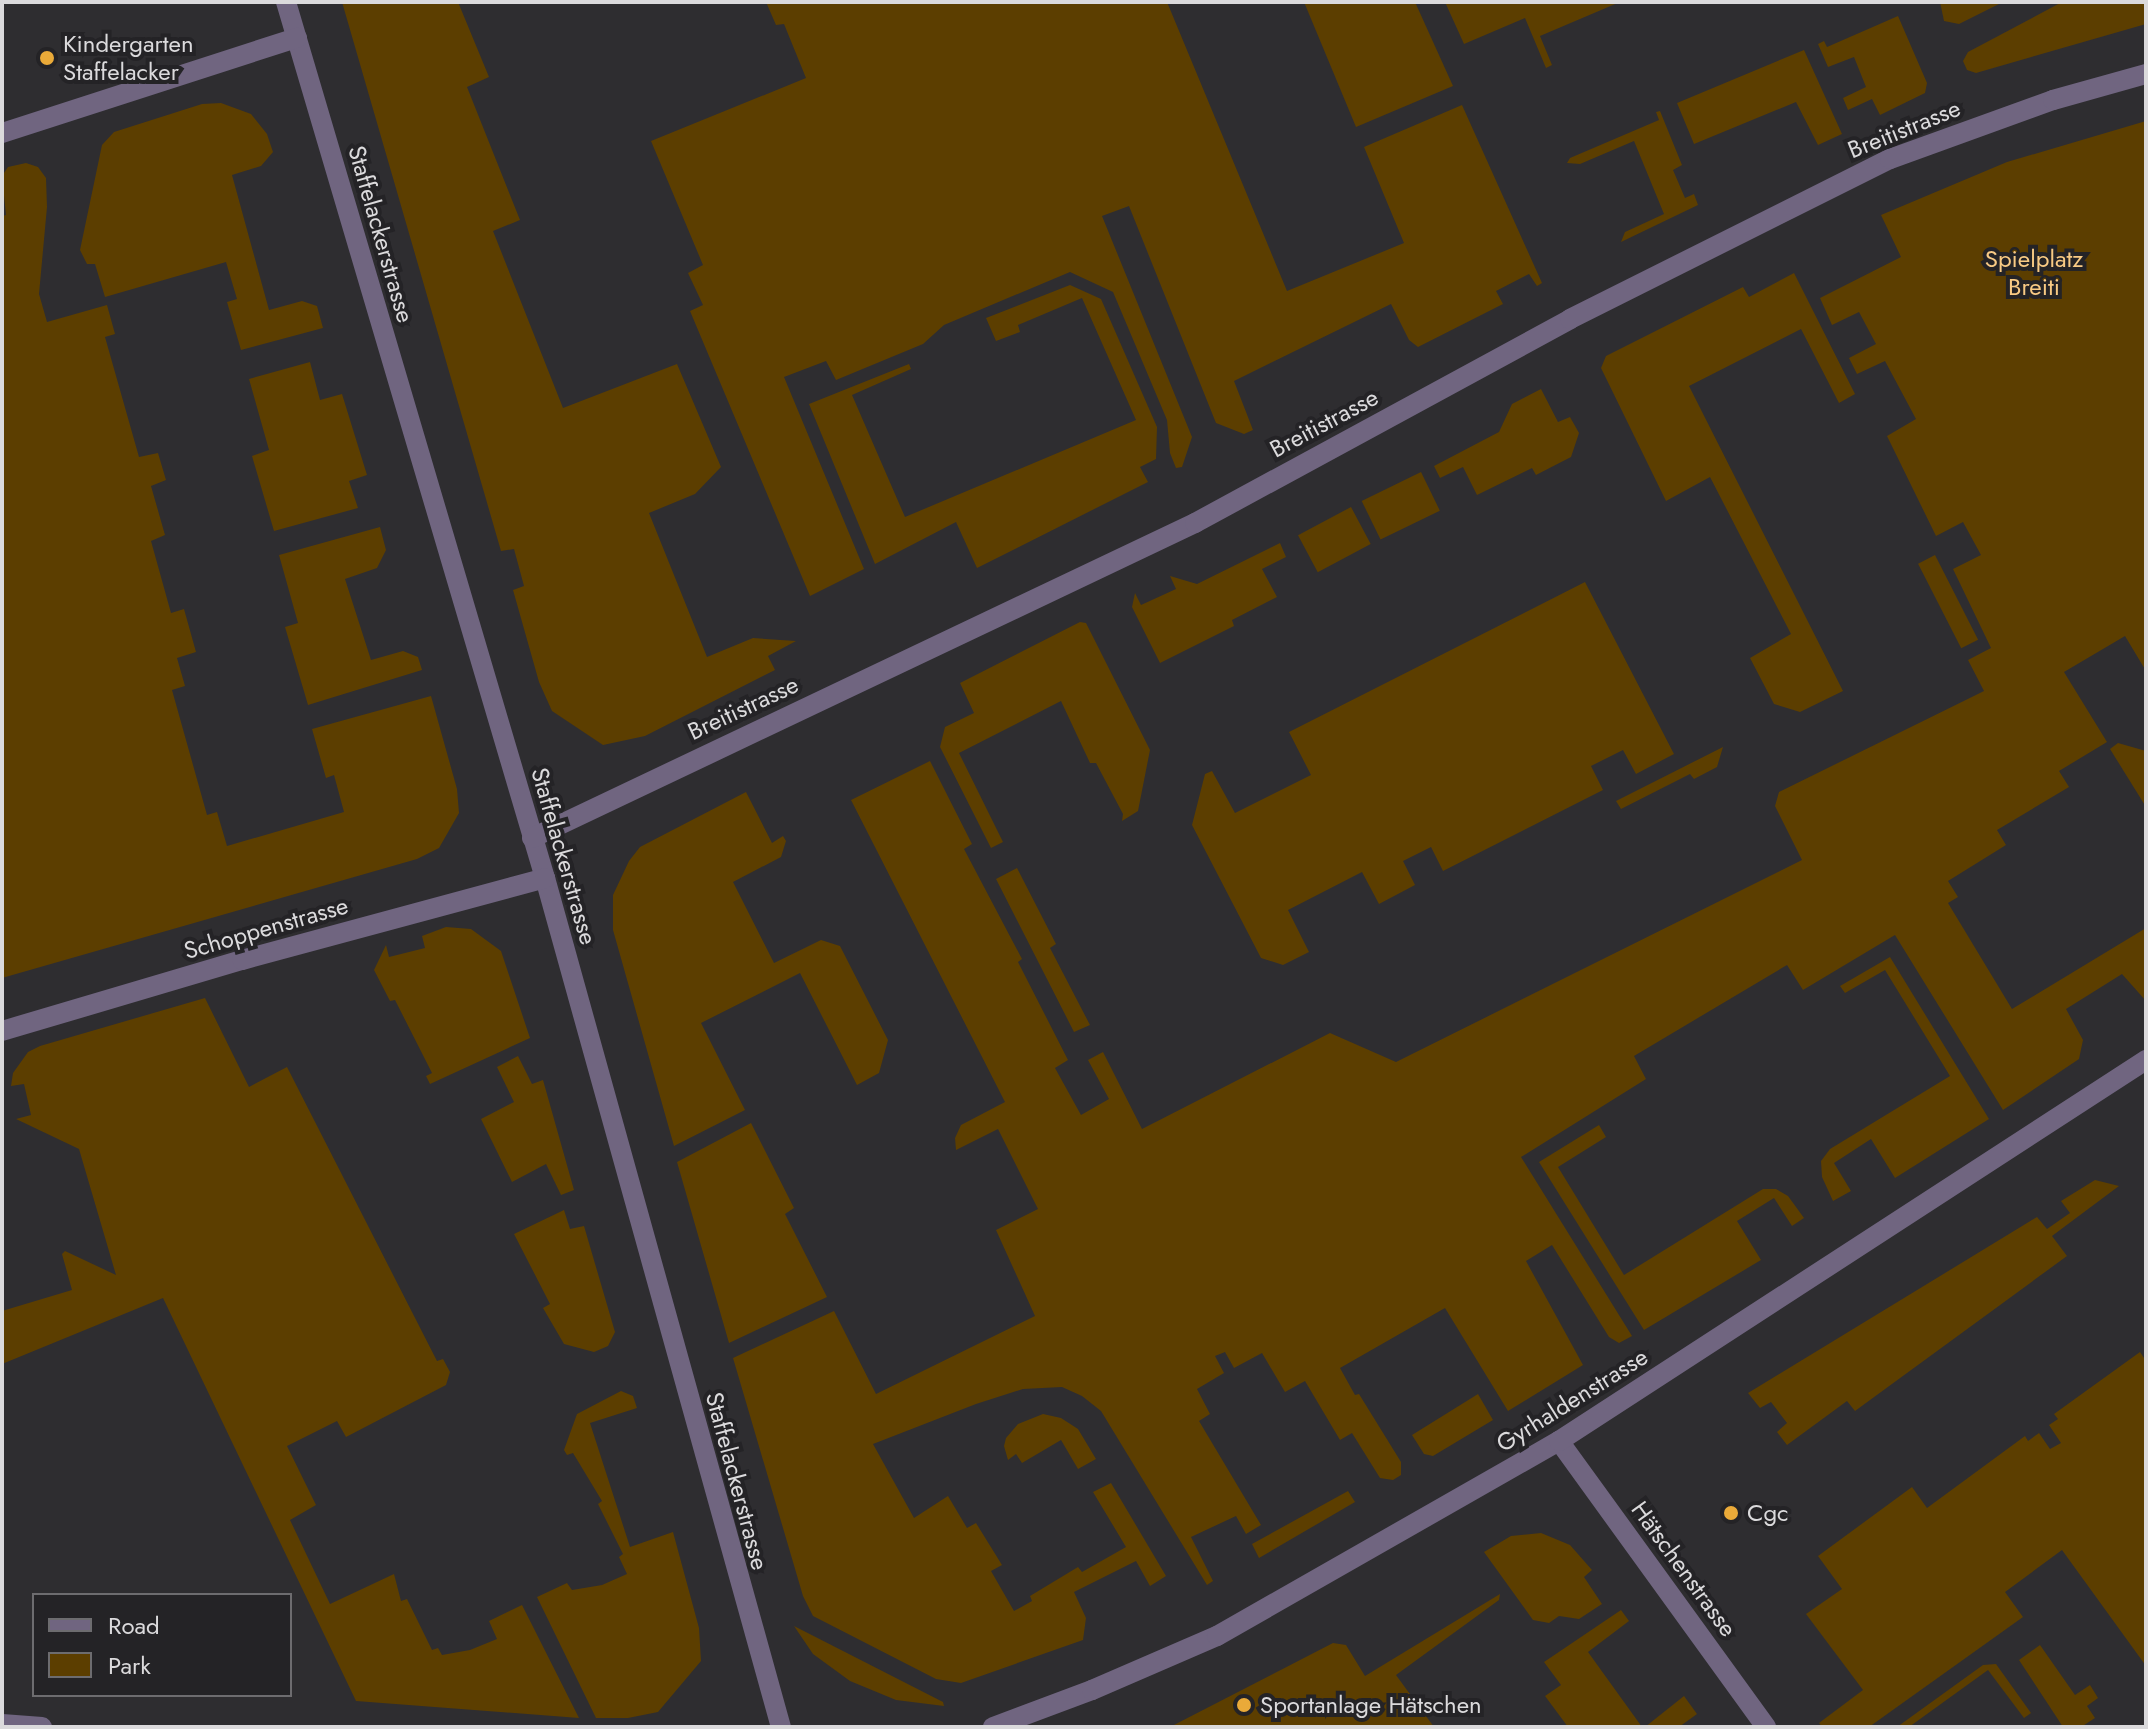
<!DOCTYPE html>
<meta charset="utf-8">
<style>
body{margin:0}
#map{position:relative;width:2148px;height:1729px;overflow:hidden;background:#2e2d30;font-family:Jost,sans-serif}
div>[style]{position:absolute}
.green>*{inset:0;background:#5c3e00;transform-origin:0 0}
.minor>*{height:20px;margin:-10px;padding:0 10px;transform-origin:10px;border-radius:10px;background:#706580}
.dots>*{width:22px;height:22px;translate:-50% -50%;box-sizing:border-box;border:4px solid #242326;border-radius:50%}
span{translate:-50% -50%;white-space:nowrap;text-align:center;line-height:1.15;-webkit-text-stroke:8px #242326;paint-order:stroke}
.poi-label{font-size:24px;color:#dbdadc}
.left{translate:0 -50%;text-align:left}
.street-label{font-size:24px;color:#dbdadc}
.park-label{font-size:24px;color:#f8ca84}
.frame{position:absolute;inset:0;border:4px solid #dbdadc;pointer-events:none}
.legend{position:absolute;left:32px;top:1593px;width:260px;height:104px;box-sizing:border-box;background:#242326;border:2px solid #6d6c6f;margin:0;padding:10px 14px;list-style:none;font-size:24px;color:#dbdadc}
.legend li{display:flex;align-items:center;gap:16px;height:40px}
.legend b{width:40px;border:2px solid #6d6c6f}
</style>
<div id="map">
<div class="green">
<div style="clip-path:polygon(342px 2px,458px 2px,489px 77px,467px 87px,520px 220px,493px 231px,563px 408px,677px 364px,721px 467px,695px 494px,649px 513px,707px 657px,753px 638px,796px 641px,768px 656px,775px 670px,645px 736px,603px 745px,552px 711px,539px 682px,513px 590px,524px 586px,514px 549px,501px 551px)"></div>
<div style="clip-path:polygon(766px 2px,1167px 2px,1287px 291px,1404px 243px,1364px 147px,1462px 105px,1542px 283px,1537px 286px,1529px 274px,1496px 291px,1503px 304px,1418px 347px,1409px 340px,1391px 304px,1234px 381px,1253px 430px,1244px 434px,1216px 423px,1129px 206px,1102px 216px,1192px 437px,1182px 467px,1176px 468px,1170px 453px,1167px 420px,1113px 292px,1070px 272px,944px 325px,923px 344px,836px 380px,826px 361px,784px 377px,864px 569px,810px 596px,690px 311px,703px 305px,688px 273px,703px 265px,651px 141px,806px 78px,784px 24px,776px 25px)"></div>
<div style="clip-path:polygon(1304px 2px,1415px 2px,1453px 86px,1356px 127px)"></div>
<div style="clip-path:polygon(1445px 2px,1620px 2px,1540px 36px,1552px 65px,1546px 68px,1525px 18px,1464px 44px)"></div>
<div style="clip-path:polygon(1940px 2px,2003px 2px,1959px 24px,1944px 21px)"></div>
<div style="clip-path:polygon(2062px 2px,2146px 2px,2146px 24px,1976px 73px,1967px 70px,1963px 61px,1968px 52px)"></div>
<div style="clip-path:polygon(1898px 16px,1927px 83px,1925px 93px,1880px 115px,1872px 99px,1848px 110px,1843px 98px,1866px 87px,1854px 57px,1828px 67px,1818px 44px,1824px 41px,1827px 47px)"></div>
<div style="clip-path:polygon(1804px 50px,1842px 134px,1818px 145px,1796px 102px,1694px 144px,1677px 103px)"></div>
<div style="clip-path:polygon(221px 103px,251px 114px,267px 134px,273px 152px,261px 166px,232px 175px,269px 310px,302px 301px,317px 306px,323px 328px,241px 350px,227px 302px,237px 299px,226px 262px,105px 297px,95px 264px,87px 264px,80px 250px,102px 145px,114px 132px,202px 104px)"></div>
<div style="clip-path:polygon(1660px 111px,1682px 165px,1673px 170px,1685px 198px,1694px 194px,1698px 205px,1621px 242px,1625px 232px,1664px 214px,1634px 141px,1580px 164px,1567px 163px,1570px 158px,1659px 120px,1656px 112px)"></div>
<div style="clip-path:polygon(2146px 121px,2146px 671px,2125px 636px,2064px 672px,2107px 742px,2059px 771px,2069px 787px,1997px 830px,2006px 845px,1948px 881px,1958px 897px,1948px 903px,2012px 1009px,2146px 928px,2146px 1001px,2122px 974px,2066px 1009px,2083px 1040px,2079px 1059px,2003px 1110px,1895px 935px,1803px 990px,1787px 965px,1634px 1056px,1646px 1079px,1521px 1157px,1632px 1336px,1619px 1343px,1609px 1337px,1552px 1245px,1526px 1261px,1583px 1365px,1508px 1411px,1445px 1308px,1340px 1368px,1355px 1395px,1359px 1394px,1401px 1462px,1401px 1475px,1393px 1480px,1380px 1478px,1352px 1433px,1340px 1440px,1305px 1381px,1285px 1392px,1262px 1353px,1234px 1368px,1225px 1352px,1215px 1356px,1224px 1373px,1197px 1389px,1210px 1414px,1199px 1421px,1261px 1525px,1246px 1534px,1236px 1516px,1191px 1537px,1213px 1581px,1207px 1585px,1101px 1411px,1082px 1396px,1062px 1387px,1023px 1389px,976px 1404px,873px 1444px,914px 1518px,948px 1496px,967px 1528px,976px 1523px,1002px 1565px,991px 1571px,1014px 1611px,1032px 1601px,1030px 1596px,1078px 1567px,1082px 1572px,1126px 1547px,1093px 1492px,1111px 1483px,1166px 1576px,1150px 1586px,1136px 1561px,1074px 1592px,1086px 1618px,1083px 1640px,961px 1683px,936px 1679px,813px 1616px,803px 1596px,733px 1358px,834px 1311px,876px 1394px,1035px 1316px,996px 1230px,1038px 1209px,998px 1129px,956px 1150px,955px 1138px,961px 1125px,1005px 1102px,851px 800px,930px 761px,972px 844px,964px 849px,1022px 959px,1018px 962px,1068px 1060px,1055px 1068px,1081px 1115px,1109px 1099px,1088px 1060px,1103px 1052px,1142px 1129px,1330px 1033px,1396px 1062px,1802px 860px,1775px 806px,1779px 792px,1984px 691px,1968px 660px,1991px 648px,1953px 569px,1981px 555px,1963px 522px,1936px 536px,1887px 436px,1916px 419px,1885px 361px,1857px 374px,1849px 358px,1876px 344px,1859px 312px,1832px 325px,1820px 298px,1901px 257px,1881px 215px,2007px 162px)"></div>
<div style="clip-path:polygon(26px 163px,38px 167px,46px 178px,47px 207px,39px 294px,47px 322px,107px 305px,115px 334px,105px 337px,139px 457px,158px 453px,166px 480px,151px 486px,165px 535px,151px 541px,171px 613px,184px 609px,196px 652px,177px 658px,185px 686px,172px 690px,207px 815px,217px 812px,227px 846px,344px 812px,334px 775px,326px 778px,312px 729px,431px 696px,457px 789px,459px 813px,439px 848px,417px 859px,2px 978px,2px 216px,6px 215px,2px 176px,8px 167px)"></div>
<div style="clip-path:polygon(1794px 273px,1855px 394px,1839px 403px,1801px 329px,1689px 386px,1843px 691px,1800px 712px,1774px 704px,1750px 658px,1791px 634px,1710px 477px,1666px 501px,1601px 368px,1606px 356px,1743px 287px,1749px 297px)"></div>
<div style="clip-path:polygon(1070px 285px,1101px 299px,1157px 427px,1156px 459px,1140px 467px,1148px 482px,977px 568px,956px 522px,875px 564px,809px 404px,909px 364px,911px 369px,852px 395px,905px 517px,1136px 420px,1082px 298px,1018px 325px,1020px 332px,996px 341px,986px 318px)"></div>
<div style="clip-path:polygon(310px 362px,320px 400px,342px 394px,367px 475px,349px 481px,358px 508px,274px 531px,252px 456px,269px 450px,249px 379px)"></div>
<div style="clip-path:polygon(1541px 389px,1558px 422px,1570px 417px,1579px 433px,1571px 457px,1536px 475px,1532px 468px,1477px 495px,1463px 467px,1440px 478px,1434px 466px,1499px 432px,1512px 404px)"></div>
<div style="left:1421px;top:472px;width:43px;height:66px;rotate:64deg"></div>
<div style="left:1351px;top:507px;width:42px;height:60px;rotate:62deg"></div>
<div style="clip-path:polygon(380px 527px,386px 550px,377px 568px,345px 579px,371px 660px,403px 651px,418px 657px,422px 670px,308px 705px,285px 627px,298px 623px,279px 555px)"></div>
<div style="clip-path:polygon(1280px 543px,1286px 557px,1262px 569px,1277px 597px,1232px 620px,1234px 626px,1160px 663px,1132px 607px,1135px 593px,1141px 605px,1176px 589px,1170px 576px,1197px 584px)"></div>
<div style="left:1935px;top:555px;width:95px;height:19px;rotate:63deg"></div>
<div style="clip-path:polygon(1585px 582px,1674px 754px,1636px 774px,1623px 750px,1591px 766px,1603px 790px,1443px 871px,1431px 847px,1403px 861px,1415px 885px,1379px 904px,1362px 872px,1288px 910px,1309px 952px,1283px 965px,1261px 958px,1192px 825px,1205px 774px,1212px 771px,1235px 813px,1311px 775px,1289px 732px)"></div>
<div style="clip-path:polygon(1080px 622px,1086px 623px,1150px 750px,1138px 811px,1122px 821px,1123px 814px,1096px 763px,1090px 763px,1061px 701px,959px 753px,1003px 842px,991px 848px,940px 747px,945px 727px,974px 713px,960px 683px)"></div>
<div style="clip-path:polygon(2118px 743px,2146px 751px,2146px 807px,2110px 749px)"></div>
<div style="clip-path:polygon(1723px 747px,1717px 767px,1694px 779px,1690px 774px,1621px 809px,1616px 801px)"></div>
<div style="clip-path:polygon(746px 792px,772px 843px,783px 836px,786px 841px,781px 857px,733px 882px,774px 963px,821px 940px,840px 946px,888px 1040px,879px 1073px,857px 1085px,800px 973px,701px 1023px,745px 1110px,674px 1146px,613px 930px,613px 895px,629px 861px,640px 847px)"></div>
<div style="clip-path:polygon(1017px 868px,1056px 944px,1050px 948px,1090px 1025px,1074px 1032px,996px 879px)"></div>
<div style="clip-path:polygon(446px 927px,471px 929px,501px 951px,530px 1038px,430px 1084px,426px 1076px,432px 1073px,395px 1000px,390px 1001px,374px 970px,386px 945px,389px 957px,425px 948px,422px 936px)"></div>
<div style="clip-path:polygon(1890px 957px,1989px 1119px,1895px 1178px,1871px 1139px,1834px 1163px,1851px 1191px,1833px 1201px,1822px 1177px,1821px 1161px,1830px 1149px,1950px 1076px,1885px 970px,1845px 993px,1840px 986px)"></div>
<div style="clip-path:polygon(205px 998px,249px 1087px,287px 1067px,437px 1361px,443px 1359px,450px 1372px,446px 1385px,346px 1437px,337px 1421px,287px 1446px,316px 1505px,290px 1520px,330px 1604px,394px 1574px,401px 1601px,407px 1599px,432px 1650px,438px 1648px,442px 1655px,470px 1650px,497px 1639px,489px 1621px,522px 1605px,579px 1718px,356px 1701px,163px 1298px,2px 1364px,2px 1311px,72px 1290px,62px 1254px,65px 1251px,116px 1275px,79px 1149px,16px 1119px,31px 1115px,24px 1084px,11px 1086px,13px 1073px,28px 1052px,40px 1046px)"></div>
<div style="clip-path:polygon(518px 1056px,532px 1084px,543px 1080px,574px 1190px,561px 1195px,546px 1164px,512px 1182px,481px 1119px,514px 1102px,497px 1067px)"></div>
<div style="clip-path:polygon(751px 1123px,794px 1208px,785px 1214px,827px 1297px,729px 1343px,677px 1162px)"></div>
<div style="clip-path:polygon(1599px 1125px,1606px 1137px,1558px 1167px,1624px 1275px,1763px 1189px,1776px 1189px,1788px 1196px,1804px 1218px,1792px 1226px,1774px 1198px,1737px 1221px,1761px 1260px,1644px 1330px,1539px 1162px)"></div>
<div style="clip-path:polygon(2095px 1180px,2119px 1186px,2052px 1236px,2067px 1256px,1855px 1411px,1847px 1401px,1787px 1445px,1777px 1432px,1787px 1423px,1771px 1402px,1760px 1408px,1748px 1393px,2037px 1217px,2047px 1229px,2070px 1213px,2061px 1201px)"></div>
<div style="clip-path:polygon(564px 1210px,570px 1229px,584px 1226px,615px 1332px,608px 1346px,594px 1352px,564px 1344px,543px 1308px,550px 1304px,514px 1234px)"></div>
<div style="clip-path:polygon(2140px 1352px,2146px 1361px,2146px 1666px,2062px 1550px,2005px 1592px,2023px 1617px,1869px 1727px,1822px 1727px,1819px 1723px,1863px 1690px,1806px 1614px,1842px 1589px,1818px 1556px,1912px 1487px,1927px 1508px,2025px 1436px,2028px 1441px,2039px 1433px,2050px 1449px,2061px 1443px,2049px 1425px,2058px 1419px,2054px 1414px)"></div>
<div style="clip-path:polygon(621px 1391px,633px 1396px,637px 1408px,590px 1423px,630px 1547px,673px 1532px,699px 1628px,701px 1661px,658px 1712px,628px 1718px,596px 1718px,537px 1597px,567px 1583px,572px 1590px,602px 1585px,627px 1574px,619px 1557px,623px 1554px,598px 1504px,602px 1501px,573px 1453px,567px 1455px,564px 1450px,577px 1414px)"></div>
<div style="clip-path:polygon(1478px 1394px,1493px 1420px,1433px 1456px,1424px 1454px,1412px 1435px)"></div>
<div style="clip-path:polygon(1043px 1414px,1061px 1418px,1078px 1429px,1096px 1459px,1078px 1469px,1061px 1440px,1022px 1463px,1016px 1454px,1008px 1460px,1004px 1446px,1006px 1438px,1018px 1424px)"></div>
<div style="clip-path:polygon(1348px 1491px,1355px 1502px,1259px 1558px,1252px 1544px)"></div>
<div style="clip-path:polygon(1541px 1533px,1570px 1545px,1592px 1570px,1584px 1577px,1602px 1604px,1579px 1619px,1559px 1616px,1549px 1623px,1533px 1620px,1484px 1552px,1511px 1536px)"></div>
<div style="clip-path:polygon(1500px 1594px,1499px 1600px,1396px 1675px,1434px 1727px,1170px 1727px,1333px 1643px,1346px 1645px,1365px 1676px)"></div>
<div style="clip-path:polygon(1621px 1610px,1629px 1621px,1588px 1652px,1642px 1727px,1568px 1727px,1545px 1696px,1561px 1685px,1544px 1662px)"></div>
<div style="clip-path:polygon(794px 1626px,943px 1702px,944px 1706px,896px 1700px,850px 1681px,813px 1654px)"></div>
<div style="clip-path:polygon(2040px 1645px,2075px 1695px,2090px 1685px,2098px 1698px,2087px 1706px,2095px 1718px,2081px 1727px,2063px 1727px,2019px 1660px)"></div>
<div style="clip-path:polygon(1996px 1664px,2031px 1713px,2024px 1718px,1988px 1670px,1909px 1727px,1897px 1727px,1983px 1665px)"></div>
<div style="clip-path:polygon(1684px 1696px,1697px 1714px,1679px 1727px,1645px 1727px)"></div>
</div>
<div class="minor">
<div style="left:286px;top:2px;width:913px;rotate:73.53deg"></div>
<div style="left:545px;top:878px;width:881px;rotate:74.47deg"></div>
<div style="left:2px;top:133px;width:310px;rotate:-17.9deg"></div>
<div style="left:532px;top:838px;width:734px;rotate:-25.41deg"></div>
<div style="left:1195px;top:523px;width:427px;rotate:-28.5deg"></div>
<div style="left:1570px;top:319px;width:358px;rotate:-26.6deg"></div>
<div style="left:1890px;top:159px;width:173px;rotate:-19.9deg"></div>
<div style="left:2053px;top:100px;width:97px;rotate:-15.6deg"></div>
<div style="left:2px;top:1031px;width:250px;rotate:-16.5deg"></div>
<div style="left:242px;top:960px;width:314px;rotate:-15.1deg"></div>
<div style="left:1559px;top:1441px;width:353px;rotate:54.1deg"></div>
<div style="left:2px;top:1724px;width:40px;rotate:4.3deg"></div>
<div style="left:993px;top:1727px;width:106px;rotate:-20.5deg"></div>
<div style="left:1092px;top:1690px;width:136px;rotate:-23.4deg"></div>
<div style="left:1217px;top:1636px;width:394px;rotate:-29.7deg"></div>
<div style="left:1559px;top:1441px;width:700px;rotate:-32.99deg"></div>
</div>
<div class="dots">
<div style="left:47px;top:58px;background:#eaaa39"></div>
<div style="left:1731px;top:1513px;background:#eaaa39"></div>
<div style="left:1244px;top:1705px;background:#eaaa39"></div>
</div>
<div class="poi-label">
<span class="left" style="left:63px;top:58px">Kindergarten<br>Staffelacker</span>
<span class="left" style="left:1747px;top:1513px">Cgc</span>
<span class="left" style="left:1260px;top:1705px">Sportanlage Hätschen</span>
</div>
<div class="street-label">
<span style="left:1904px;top:129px;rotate:-22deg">Breitistrasse</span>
<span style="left:381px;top:234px;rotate:74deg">Staffelackerstrasse</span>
<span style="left:1324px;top:423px;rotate:-28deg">Breitistrasse</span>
<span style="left:743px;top:708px;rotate:-25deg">Breitistrasse</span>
<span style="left:564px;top:856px;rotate:74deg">Staffelackerstrasse</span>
<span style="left:266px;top:928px;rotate:-16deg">Schoppenstrasse</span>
<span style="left:1572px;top:1400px;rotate:-32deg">Gyrhaldenstrasse</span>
<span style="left:737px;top:1481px;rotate:75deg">Staffelackerstrasse</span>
<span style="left:1684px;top:1569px;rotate:54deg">Hätschenstrasse</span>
</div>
<div class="park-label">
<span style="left:2034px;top:273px">Spielplatz<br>Breiti</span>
</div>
<div class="frame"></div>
<ul class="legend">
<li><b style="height:10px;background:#706580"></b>Road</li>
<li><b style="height:22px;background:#5c3e00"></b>Park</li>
</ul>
</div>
